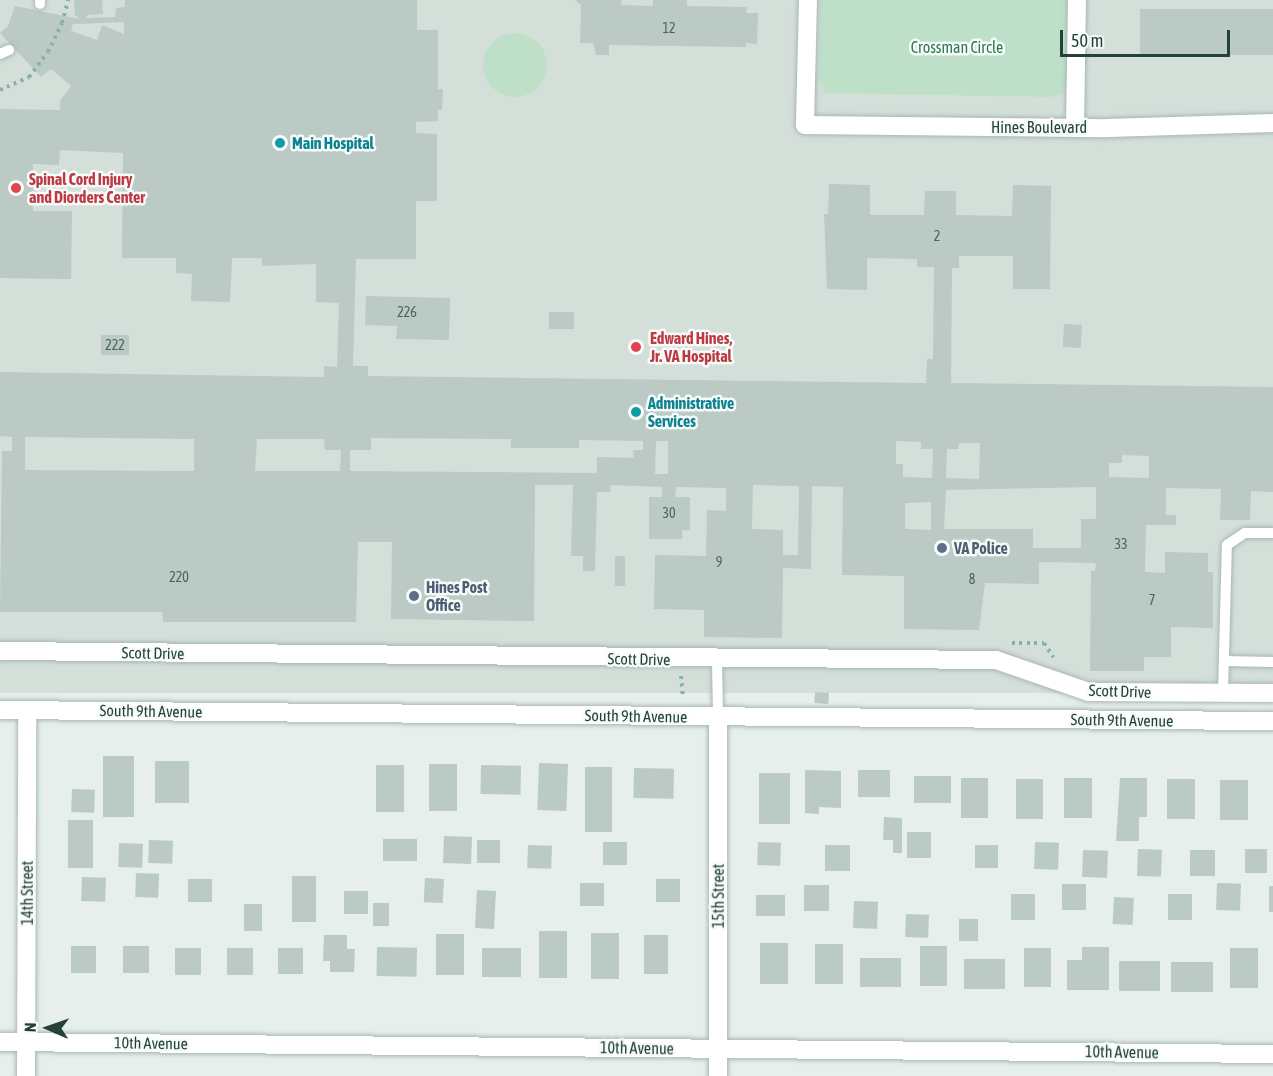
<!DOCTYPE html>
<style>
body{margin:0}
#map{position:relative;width:1273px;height:1076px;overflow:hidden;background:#e6efeb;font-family:"Asap Condensed",sans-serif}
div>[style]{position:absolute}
.built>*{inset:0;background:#d4dfda;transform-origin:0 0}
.green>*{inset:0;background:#bfe0c8}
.round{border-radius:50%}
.building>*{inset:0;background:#bbcac4;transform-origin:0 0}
.path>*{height:4px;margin-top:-2px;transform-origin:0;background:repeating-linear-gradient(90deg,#86b3a5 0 3px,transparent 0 7.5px)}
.roads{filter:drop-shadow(0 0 2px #a8b8b2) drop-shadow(0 0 2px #a8b8b2)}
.service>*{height:10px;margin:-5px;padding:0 5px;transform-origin:5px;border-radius:5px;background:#fff}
.minor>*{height:18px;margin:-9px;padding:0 9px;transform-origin:9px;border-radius:9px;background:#fff}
.dots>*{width:16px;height:16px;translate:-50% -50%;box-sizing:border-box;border:3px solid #f7fbf9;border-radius:50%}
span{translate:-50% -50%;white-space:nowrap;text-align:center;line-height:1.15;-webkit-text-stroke:5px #f7fbf9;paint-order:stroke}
.number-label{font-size:14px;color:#4a645c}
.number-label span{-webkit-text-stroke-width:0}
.park-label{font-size:16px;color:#2d7a4b}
.street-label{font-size:16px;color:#24423a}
.culture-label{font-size:16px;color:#0d838f;font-weight:700}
.left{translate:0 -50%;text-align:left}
.health-label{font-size:16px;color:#be3a42;font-weight:700}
.service-label{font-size:16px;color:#4e5e75;font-weight:700}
.north{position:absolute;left:18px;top:998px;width:60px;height:60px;-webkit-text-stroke:4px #f7fbf9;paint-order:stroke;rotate:272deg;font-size:16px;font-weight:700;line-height:24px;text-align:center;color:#24423a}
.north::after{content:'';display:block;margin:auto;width:21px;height:27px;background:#24423a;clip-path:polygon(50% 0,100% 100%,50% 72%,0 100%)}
.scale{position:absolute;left:1060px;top:30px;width:170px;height:27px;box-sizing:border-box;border:3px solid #24423a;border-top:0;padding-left:8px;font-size:18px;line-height:21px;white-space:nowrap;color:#24423a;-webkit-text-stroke:4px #f7fbf9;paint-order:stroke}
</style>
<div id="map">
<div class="built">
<div style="left:0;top:0;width:1273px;height:693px"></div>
</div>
<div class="green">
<div style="clip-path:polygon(820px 0,1070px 0,1067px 91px,1052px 97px,825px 93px,819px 80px)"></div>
<div class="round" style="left:483px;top:33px;width:64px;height:64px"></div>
</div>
<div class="building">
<div style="clip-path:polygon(evenodd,74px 0,102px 0,103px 14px,87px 15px,87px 18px,115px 17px,116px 8px,125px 7px,125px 0,417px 0,417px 30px,438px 30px,438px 89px,443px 89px,442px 110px,438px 110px,438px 121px,416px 122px,416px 133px,437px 134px,437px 201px,416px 201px,416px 259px,356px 259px,353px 366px,368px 366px,368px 376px,926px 383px,927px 359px,933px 359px,934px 267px,917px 267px,917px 259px,867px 258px,867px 290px,827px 289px,824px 214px,828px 214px,829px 184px,870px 185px,870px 215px,924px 215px,925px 191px,956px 191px,956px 215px,1012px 216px,1013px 185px,1051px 186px,1050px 289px,1013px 289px,1013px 256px,959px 256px,959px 268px,952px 268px,951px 383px,1273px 387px,1273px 492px,1251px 491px,1250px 520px,1220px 520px,1221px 489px,1166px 488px,1166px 515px,1176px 515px,1176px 525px,1146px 525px,1145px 572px,1165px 573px,1165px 552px,1208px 553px,1208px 572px,1213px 572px,1213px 628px,1171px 627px,1171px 657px,1144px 657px,1144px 671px,1090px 671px,1091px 571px,1095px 571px,1096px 563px,1039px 562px,1039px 584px,985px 583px,979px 630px,904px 629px,904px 576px,842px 575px,843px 487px,812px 486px,811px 569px,783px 568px,782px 638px,704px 637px,704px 610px,654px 609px,655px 555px,706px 556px,707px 510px,726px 511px,726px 488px,676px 487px,675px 497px,690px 497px,690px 530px,682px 530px,682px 539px,649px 539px,649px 497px,662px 497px,662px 487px,611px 485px,610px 492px,597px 492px,595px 571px,583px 571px,583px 556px,571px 556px,573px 485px,535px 485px,534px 621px,391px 619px,392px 542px,358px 542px,356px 622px,163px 622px,162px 612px,0 612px,2px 451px,12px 451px,12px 437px,0 436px,0 372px,324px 377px,324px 366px,337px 367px,339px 303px,316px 302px,316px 264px,262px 266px,262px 258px,232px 258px,230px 302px,191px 301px,192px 274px,176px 273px,176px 258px,122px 258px,123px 153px,60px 150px,59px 165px,33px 164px,33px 211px,72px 211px,71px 279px,0 278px,0 109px,60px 110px,60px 101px,71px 86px,51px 69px,41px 77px,0 33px,8px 26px,15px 6px,80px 19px,75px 15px,74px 0,124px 22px,124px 34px,102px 25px,97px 40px,71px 31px,73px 24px,124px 22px,74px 0,25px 437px,194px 439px,194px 471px,25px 470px,25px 437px,74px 0,371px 438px,511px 439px,511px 448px,579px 448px,579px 440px,643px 441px,643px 450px,633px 450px,634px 458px,597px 457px,597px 473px,350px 471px,350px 450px,371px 450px,371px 438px,74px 0,257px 439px,324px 439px,325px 450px,341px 450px,340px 471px,255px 471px,257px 439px,74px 0,656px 441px,668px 441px,668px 474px,655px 474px,656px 441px,74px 0,896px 441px,921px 442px,921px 449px,933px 449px,932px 478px,903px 477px,903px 464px,896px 464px,896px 441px,74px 0,959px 443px,980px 443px,979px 479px,946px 478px,947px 449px,958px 449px,959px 443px,74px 0,1122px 455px,1149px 456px,1149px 478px,1109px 477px,1109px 463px,1122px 463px,1122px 455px,74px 0,753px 485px,799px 486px,798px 555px,783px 555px,783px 530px,752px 529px,753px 485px,74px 0,1096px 487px,1096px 519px,1081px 519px,1081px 548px,1033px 548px,1033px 529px,944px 529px,946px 490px,1096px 487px,74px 0,931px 502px,931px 530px,905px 529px,905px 503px,931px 502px)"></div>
<div style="clip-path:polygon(575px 0,622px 0,621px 5px,653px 6px,653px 0,687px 0,687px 6px,747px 7px,746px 13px,758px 13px,757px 44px,746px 43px,746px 47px,609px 45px,609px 55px,596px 55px,593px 43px,580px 43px,581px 5px)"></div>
<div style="left:1140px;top:9px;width:133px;height:46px"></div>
<div style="clip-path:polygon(366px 296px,450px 298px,449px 340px,396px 339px,397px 326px,365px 325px)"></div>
<div style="left:549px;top:312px;width:25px;height:17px"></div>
<div style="left:1064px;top:324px;width:18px;height:23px;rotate:3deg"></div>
<div style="left:101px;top:335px;width:28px;height:20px"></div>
<div style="left:615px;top:556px;width:10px;height:30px"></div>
<div style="left:815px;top:692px;width:14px;height:11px;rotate:4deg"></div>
<div style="left:103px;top:756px;width:31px;height:61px"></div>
<div style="left:155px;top:761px;width:34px;height:42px"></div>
<div style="left:539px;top:763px;width:29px;height:47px;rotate:2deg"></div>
<div style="left:429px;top:764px;width:28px;height:47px"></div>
<div style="left:376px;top:765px;width:28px;height:47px"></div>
<div style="left:481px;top:765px;width:40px;height:29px;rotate:1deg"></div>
<div style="left:585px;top:767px;width:27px;height:65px"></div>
<div style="left:634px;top:768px;width:40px;height:30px;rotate:1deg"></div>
<div style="clip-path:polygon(805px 770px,841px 771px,841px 808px,819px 807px,819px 814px,805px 813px)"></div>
<div style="left:858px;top:770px;width:32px;height:27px"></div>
<div style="left:759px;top:773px;width:31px;height:51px"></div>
<div style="left:914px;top:776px;width:37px;height:27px"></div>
<div style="left:961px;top:778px;width:27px;height:40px"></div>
<div style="left:1064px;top:778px;width:28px;height:40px"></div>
<div style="clip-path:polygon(1120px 778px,1147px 778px,1147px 817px,1139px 817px,1139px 841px,1116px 841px)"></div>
<div style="left:1016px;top:779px;width:27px;height:40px"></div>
<div style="left:1167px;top:779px;width:28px;height:40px"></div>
<div style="left:1220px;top:780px;width:28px;height:40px"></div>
<div style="left:72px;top:789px;width:23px;height:23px;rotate:2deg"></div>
<div style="clip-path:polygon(884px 817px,902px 818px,902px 853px,893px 853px,893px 840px,883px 840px)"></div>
<div style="left:68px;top:820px;width:25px;height:48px"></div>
<div style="left:907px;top:832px;width:24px;height:26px"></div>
<div style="left:444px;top:836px;width:28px;height:27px;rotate:2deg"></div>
<div style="left:383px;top:839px;width:34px;height:22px"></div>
<div style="left:149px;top:840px;width:24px;height:23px;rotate:2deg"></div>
<div style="left:477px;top:840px;width:23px;height:23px"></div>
<div style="left:603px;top:842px;width:24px;height:23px"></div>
<div style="left:758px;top:842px;width:23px;height:23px;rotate:2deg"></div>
<div style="left:1035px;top:842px;width:24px;height:27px;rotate:2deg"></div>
<div style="left:119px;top:843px;width:24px;height:24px;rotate:2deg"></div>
<div style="left:528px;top:845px;width:24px;height:23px;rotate:2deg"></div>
<div style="left:825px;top:845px;width:25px;height:26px"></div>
<div style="left:975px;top:845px;width:23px;height:23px"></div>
<div style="left:1138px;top:849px;width:24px;height:27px;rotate:2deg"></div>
<div style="left:1245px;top:849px;width:22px;height:24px"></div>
<div style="left:1083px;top:850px;width:25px;height:27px;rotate:2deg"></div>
<div style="left:1190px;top:850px;width:25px;height:26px"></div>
<div style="left:136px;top:873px;width:23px;height:24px;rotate:2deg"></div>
<div style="left:292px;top:876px;width:24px;height:46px"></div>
<div style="left:82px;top:877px;width:24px;height:24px;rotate:2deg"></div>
<div style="left:425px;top:878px;width:19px;height:24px;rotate:3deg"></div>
<div style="left:188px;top:879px;width:24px;height:23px"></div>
<div style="left:656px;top:879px;width:24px;height:23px"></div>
<div style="left:580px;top:883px;width:24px;height:23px"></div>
<div style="left:1217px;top:883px;width:24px;height:27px;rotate:2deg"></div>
<div style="left:1062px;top:884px;width:24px;height:26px"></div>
<div style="left:804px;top:885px;width:25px;height:26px"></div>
<div style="left:1269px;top:886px;width:4px;height:26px"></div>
<div style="left:477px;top:890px;width:19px;height:38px;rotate:3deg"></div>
<div style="left:344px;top:891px;width:24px;height:23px"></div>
<div style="left:1011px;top:894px;width:24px;height:26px"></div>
<div style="left:1168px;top:894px;width:24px;height:26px"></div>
<div style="left:756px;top:895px;width:29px;height:21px"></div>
<div style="left:1114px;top:897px;width:20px;height:27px;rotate:3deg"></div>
<div style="left:854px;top:901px;width:24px;height:27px;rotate:2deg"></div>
<div style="left:373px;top:903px;width:16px;height:23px"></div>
<div style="left:244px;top:904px;width:18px;height:27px"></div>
<div style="left:906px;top:914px;width:23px;height:23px;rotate:2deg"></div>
<div style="left:959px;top:919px;width:19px;height:22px"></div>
<div style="left:539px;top:931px;width:28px;height:47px"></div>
<div style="left:591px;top:933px;width:28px;height:46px"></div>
<div style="left:436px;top:934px;width:28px;height:41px"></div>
<div style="clip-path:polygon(324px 935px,347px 935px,347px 949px,355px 949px,354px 972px,330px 972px,330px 961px,323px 961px)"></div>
<div style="left:644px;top:935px;width:24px;height:39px"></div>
<div style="left:760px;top:943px;width:28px;height:41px"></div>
<div style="left:815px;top:944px;width:28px;height:40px"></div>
<div style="left:71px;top:946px;width:25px;height:27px"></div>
<div style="left:123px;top:946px;width:26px;height:27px"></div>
<div style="left:920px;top:946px;width:27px;height:40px"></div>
<div style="left:377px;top:947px;width:40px;height:29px;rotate:1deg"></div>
<div style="clip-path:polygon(1082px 947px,1109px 947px,1109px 990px,1067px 990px,1067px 960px,1082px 960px)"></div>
<div style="left:175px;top:948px;width:26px;height:27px"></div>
<div style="left:227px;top:948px;width:26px;height:27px"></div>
<div style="left:278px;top:948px;width:25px;height:26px"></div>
<div style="left:482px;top:948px;width:39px;height:29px"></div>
<div style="left:1024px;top:948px;width:27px;height:39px"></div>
<div style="left:1230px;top:948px;width:28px;height:40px"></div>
<div style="left:860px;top:958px;width:41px;height:29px"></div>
<div style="left:964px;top:959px;width:41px;height:30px"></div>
<div style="left:1119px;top:961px;width:41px;height:30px"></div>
<div style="left:1171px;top:962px;width:42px;height:30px"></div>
</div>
<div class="path">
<div style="left:0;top:90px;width:32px;rotate:-24deg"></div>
<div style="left:29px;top:77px;width:31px;rotate:-53deg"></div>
<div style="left:48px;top:52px;width:32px;rotate:-64deg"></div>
<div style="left:62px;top:23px;width:24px;rotate:-75deg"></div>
<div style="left:1012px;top:643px;width:32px"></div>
<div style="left:1044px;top:643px;width:17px;rotate:57deg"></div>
<div style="left:681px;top:676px;width:22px;rotate:85deg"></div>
</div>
<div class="roads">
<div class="service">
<div style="left:40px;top:4px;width:4px;rotate:-90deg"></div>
<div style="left:0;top:54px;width:10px;rotate:-24deg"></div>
<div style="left:717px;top:660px;width:57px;rotate:89deg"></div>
<div style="left:1224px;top:661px;width:49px;rotate:1.2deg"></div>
<div style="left:1223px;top:693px;width:148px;rotate:-88.5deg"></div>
<div style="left:1227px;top:545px;width:22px;rotate:-34deg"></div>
<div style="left:1245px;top:533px;width:28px"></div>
</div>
<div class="minor">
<div style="left:808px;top:0;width:125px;rotate:91.4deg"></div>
<div style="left:805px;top:125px;width:303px;rotate:0.6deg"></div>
<div style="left:1108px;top:128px;width:165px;rotate:-1.7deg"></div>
<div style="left:1075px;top:127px;width:127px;rotate:-89.1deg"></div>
<div style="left:0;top:651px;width:996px;rotate:0.52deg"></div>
<div style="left:996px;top:660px;width:98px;rotate:19deg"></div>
<div style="left:1089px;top:692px;width:184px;rotate:0.3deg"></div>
<div style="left:0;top:710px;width:1273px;rotate:0.5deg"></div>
<div style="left:718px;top:717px;width:359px;rotate:90deg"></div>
<div style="left:0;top:1042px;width:1273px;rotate:0.54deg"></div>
<div style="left:26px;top:1076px;width:366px;rotate:-89.8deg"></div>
</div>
</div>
<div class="dots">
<div style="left:280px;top:143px;background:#0f9aa8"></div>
<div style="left:16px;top:188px;background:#e0444e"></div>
<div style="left:636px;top:347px;background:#e0444e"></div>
<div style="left:636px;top:412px;background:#0f9aa8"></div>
<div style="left:942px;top:548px;background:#5c6f8a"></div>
<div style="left:414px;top:596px;background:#5c6f8a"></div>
</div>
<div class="number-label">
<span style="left:669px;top:28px">12</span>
<span style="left:937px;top:236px">2</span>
<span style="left:407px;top:312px">226</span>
<span style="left:115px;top:345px">222</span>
<span style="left:669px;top:513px">30</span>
<span style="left:1121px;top:544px">33</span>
<span style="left:719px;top:562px">9</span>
<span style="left:179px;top:577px">220</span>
<span style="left:972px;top:579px">8</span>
<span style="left:1152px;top:600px">7</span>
</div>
<div class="park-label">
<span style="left:957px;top:47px">Crossman Circle</span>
</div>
<div class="street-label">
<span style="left:1039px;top:127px">Hines Boulevard</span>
<span style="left:153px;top:653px;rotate:1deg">Scott Drive</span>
<span style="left:639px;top:659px;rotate:1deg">Scott Drive</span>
<span style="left:1120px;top:691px;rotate:2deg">Scott Drive</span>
<span style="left:151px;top:711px;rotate:1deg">South 9th Avenue</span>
<span style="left:636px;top:716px;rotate:1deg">South 9th Avenue</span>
<span style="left:1122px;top:720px;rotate:1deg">South 9th Avenue</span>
<span style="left:27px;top:893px;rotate:-90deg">14th Street</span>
<span style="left:718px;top:896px;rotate:-90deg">15th Street</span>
<span style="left:151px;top:1043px;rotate:1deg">10th Avenue</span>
<span style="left:637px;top:1048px;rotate:1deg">10th Avenue</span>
<span style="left:1122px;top:1052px;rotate:1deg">10th Avenue</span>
</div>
<div class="culture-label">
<span class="left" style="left:292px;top:143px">Main Hospital</span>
<span class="left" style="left:648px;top:412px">Administrative<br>Services</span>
</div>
<div class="health-label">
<span class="left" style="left:29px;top:188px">Spinal Cord Injury<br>and Diorders Center</span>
<span class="left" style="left:650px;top:347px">Edward Hines,<br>Jr. VA Hospital</span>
</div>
<div class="service-label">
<span class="left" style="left:954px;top:548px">VA Police</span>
<span class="left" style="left:426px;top:596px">Hines Post<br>Office</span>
</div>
<div class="north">N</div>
<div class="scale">50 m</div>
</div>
